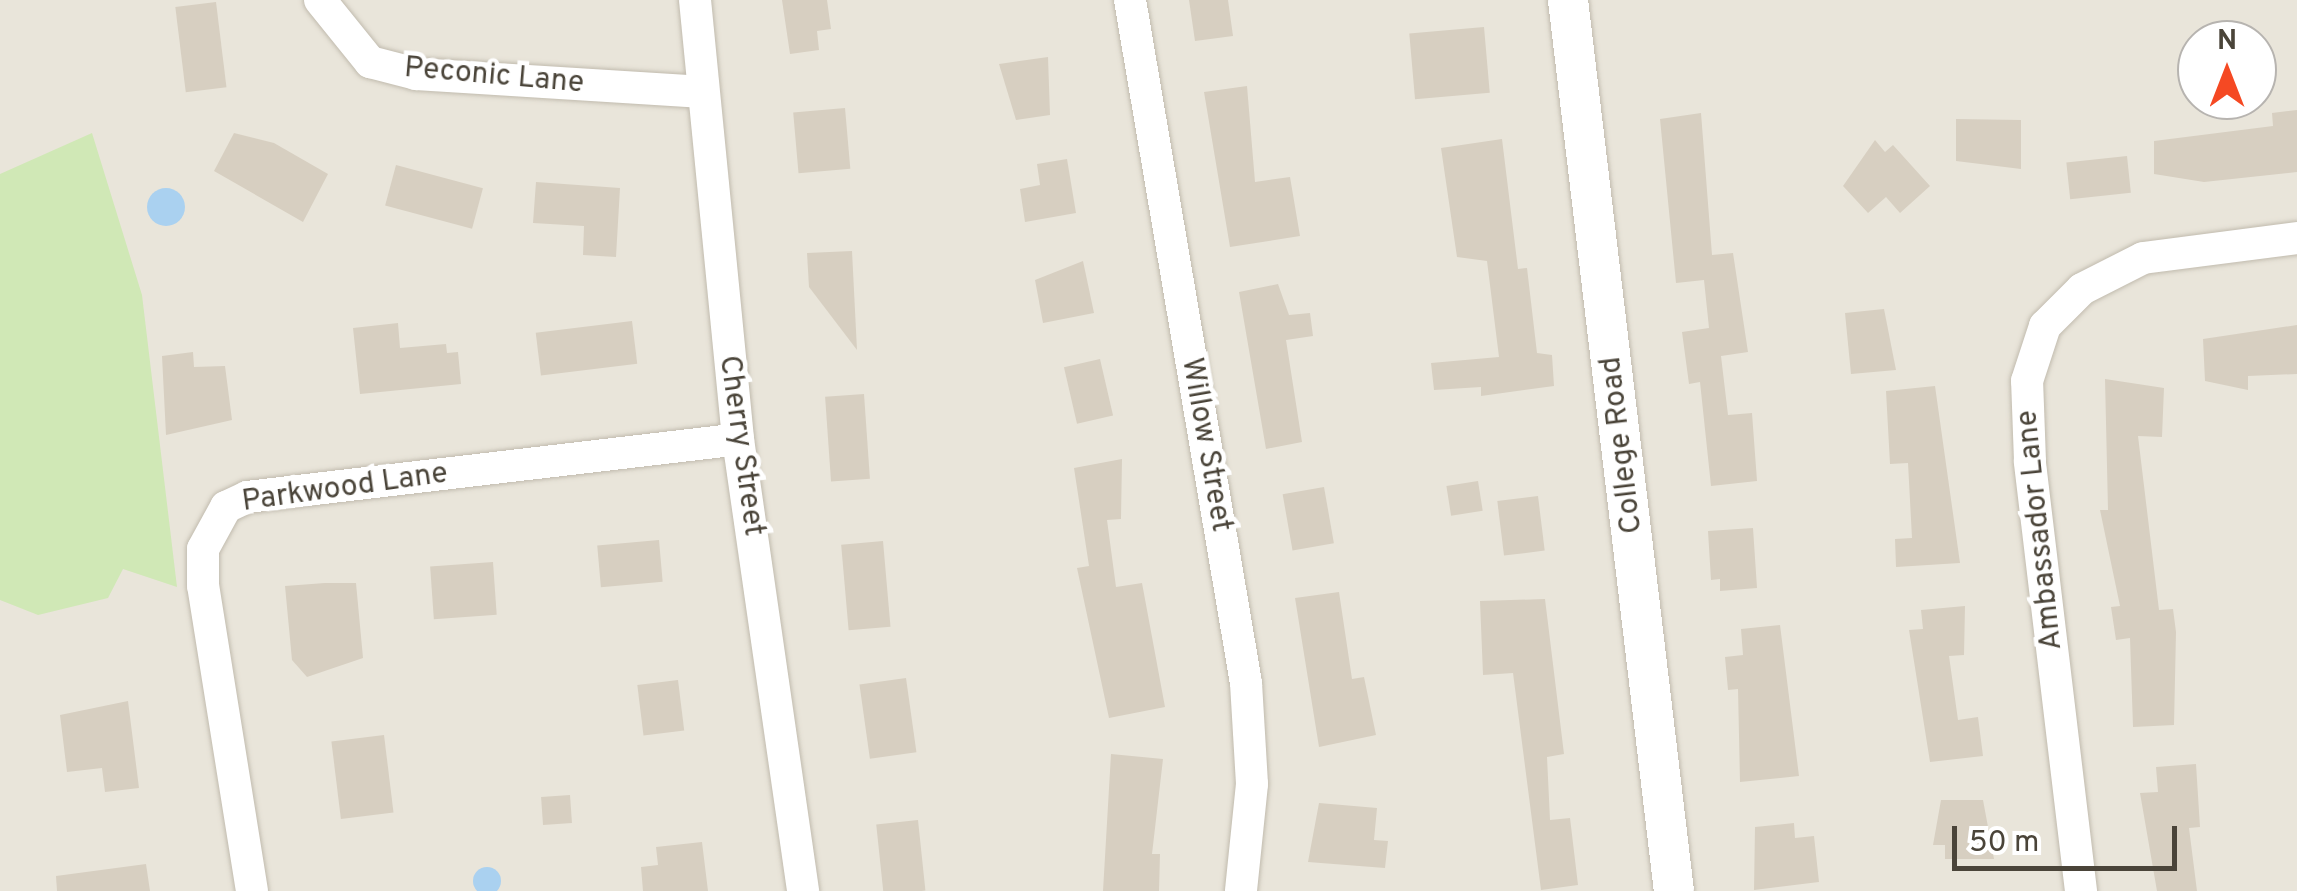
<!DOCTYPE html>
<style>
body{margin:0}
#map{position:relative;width:2297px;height:891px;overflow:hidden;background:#f5f3ec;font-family:Overpass,sans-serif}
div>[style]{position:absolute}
.residential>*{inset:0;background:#e9e5da}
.green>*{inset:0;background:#d0e8b6}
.water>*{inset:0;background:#aad1f0}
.round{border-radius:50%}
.building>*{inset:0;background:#d7cfc1;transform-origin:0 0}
.roads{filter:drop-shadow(0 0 2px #c1bbae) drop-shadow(0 0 2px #c1bbae)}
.minor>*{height:32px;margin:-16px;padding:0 16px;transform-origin:16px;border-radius:16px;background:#fff}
.tertiary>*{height:40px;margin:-20px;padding:0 20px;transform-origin:20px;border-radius:20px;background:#fff}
span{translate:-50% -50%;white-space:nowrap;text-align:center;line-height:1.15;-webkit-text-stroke:9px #fff;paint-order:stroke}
.street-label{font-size:30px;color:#4a4439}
.north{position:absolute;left:2177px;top:20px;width:100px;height:100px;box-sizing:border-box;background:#fff;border:2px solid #b7b4b0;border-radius:50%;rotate:0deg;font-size:28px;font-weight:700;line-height:40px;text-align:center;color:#4a4439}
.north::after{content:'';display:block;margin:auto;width:35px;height:45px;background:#f54923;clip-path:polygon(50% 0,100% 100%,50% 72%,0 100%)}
.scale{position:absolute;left:1952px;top:826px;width:225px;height:45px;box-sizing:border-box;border:5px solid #4a4439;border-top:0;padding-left:12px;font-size:30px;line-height:35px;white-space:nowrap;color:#4a4439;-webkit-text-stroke:8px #fff;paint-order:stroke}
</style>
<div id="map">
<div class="residential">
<div style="clip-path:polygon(evenodd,0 0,2297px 0,2297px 891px,0 891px,0 0,2197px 40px,2257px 40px,2257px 100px,2197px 100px,2197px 40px)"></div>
</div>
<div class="green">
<div style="clip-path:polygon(92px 133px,142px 295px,177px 587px,123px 569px,108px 598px,38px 615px,0 600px,0 174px)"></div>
</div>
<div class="water">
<div class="round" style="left:147px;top:188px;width:38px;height:38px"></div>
<div class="round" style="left:473px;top:867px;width:28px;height:28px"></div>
</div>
<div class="building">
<div style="clip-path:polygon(782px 0,827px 0,831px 29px,817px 31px,819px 50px,790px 54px)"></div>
<div style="clip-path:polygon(1189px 0,1228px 0,1233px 36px,1195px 41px)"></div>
<div style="left:216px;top:2px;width:86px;height:41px;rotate:83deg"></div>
<div style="left:1484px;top:27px;width:66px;height:75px;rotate:85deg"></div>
<div style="clip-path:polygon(1048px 57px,1050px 115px,1016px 120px,999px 64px)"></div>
<div style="clip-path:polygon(1247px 86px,1255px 182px,1290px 177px,1300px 236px,1230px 247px,1204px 92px)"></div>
<div style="left:845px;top:108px;width:61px;height:52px;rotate:85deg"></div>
<div style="clip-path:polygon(2297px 110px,2297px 172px,2204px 182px,2154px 174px,2154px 141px,2273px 126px,2272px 113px)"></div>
<div style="clip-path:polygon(1701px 113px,1712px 255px,1733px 253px,1748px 352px,1721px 356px,1728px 415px,1752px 413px,1757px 481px,1711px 486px,1700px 382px,1689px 384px,1682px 332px,1709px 328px,1704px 280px,1676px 283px,1660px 119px)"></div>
<div style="clip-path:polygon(1956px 119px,2021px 120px,2021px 169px,1956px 161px)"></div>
<div style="clip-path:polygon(234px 133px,274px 143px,328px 174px,303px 222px,214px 171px)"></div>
<div style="clip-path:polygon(1502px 139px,1518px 269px,1527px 268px,1537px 353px,1552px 355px,1554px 386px,1481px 396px,1481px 387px,1434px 390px,1431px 363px,1499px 357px,1487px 261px,1457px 257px,1441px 148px)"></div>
<div style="clip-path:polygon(1875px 140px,1885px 152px,1893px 145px,1930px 186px,1900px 213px,1886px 197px,1868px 213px,1843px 186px)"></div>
<div style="left:2127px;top:156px;width:37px;height:61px;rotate:84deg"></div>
<div style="clip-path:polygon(1067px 159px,1076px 213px,1025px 222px,1020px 189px,1040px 185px,1037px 164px)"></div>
<div style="left:396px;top:165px;width:90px;height:42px;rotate:15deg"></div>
<div style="clip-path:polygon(536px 182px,620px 188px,616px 257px,583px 255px,584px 226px,533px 223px)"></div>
<div style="clip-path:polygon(852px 251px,857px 350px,809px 287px,807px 253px)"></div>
<div style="clip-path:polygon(1083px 261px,1094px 313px,1043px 323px,1035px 280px)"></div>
<div style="clip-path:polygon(1278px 284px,1289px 315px,1310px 313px,1313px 336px,1286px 340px,1302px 442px,1266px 449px,1239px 292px)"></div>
<div style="clip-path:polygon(1884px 309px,1896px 370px,1851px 374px,1845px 313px)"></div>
<div style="left:632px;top:321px;width:43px;height:97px;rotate:83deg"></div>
<div style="clip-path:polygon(398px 323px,400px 348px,446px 344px,447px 353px,458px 352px,461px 384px,360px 394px,353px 328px)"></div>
<div style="clip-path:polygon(2297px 325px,2297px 374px,2248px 376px,2248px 390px,2205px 381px,2203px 339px)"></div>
<div style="clip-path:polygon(193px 352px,194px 367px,225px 366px,232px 420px,166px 435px,162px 356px)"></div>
<div style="left:1100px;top:359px;width:58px;height:37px;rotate:77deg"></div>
<div style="clip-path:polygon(2105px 379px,2164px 388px,2162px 437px,2138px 436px,2159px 610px,2173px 609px,2176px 632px,2174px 725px,2133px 727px,2130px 638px,2116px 640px,2111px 607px,2120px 606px,2100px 510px,2108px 510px)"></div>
<div style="clip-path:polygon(1935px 386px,1960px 563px,1896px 567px,1895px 539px,1912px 538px,1908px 463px,1890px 464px,1886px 391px)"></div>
<div style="left:864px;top:394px;width:85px;height:39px;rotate:86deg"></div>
<div style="clip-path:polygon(1122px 459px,1121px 519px,1107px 520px,1116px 587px,1142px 583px,1165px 707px,1109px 718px,1077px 568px,1089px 566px,1074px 468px)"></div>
<div style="left:1478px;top:481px;width:30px;height:32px;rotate:81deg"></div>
<div style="left:1324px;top:487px;width:57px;height:42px;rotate:80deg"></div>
<div style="left:1538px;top:496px;width:55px;height:41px;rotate:83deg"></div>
<div style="clip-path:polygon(1753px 528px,1757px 588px,1720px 591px,1720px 579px,1711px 580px,1708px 531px)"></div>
<div style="left:659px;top:540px;width:42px;height:62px;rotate:85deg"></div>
<div style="left:883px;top:541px;width:86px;height:42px;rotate:85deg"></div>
<div style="left:493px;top:562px;width:53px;height:63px;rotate:86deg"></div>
<div style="clip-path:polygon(325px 583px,356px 583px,363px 658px,307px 677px,292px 660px,285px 586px)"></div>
<div style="clip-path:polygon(1339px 592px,1352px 679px,1364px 677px,1376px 735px,1319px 747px,1295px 598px)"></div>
<div style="clip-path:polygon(1545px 599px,1564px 754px,1547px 757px,1550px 820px,1570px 818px,1578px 885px,1541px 890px,1513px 673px,1483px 675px,1480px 601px)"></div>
<div style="clip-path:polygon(1965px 606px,1964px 655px,1949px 656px,1958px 720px,1978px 717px,1983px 756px,1930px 762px,1909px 630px,1923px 629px,1921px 610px)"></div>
<div style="clip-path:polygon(1780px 625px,1799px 776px,1740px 782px,1738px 689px,1728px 690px,1725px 657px,1743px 655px,1741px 629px)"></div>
<div style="left:906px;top:678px;width:75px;height:47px;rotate:82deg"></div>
<div style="left:678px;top:680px;width:51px;height:41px;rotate:83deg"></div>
<div style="clip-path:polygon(128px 701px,139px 788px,105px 792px,102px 768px,67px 772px,60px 715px)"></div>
<div style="left:384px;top:735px;width:78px;height:53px;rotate:83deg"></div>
<div style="clip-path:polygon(1111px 754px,1163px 759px,1152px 854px,1160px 854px,1159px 891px,1103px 891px)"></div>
<div style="clip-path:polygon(2196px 764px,2200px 827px,2189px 828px,2197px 891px,2157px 891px,2140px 793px,2158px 792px,2156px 767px)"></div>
<div style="left:570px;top:795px;width:28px;height:29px;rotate:86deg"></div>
<div style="clip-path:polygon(1941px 800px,1983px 800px,1994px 859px,1945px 859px,1945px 845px,1933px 845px)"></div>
<div style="clip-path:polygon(1319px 803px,1377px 808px,1374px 840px,1388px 841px,1385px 868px,1308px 862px)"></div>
<div style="left:918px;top:820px;width:71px;height:42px;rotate:84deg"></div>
<div style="clip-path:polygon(1794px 823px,1795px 838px,1814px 836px,1819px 882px,1754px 890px,1755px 827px)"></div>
<div style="clip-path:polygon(702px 842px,708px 891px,643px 891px,641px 867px,658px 865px,656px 847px)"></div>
<div style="clip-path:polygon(146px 864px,150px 891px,57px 891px,56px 876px)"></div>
</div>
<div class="roads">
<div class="minor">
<div style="left:320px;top:0;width:80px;rotate:51.1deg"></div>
<div style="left:370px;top:62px;width:48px;rotate:14.6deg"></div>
<div style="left:416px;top:74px;width:284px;rotate:3.6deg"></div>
<div style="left:695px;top:0;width:441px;rotate:84.4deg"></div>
<div style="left:738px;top:439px;width:457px;rotate:81.8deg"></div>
<div style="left:1130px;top:0;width:693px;rotate:80.36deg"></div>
<div style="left:1246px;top:683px;width:101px;rotate:86.6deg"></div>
<div style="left:1252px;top:784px;width:108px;rotate:95.9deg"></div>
<div style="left:252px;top:891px;width:309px;rotate:-99.1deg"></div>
<div style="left:203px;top:586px;width:37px;rotate:-90deg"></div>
<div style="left:203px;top:549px;width:48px;rotate:-61.3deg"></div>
<div style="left:226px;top:507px;width:23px;rotate:-25deg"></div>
<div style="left:247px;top:497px;width:494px;rotate:-6.7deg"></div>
<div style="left:2081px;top:891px;width:433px;rotate:-96.8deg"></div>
<div style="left:2030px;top:461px;width:80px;rotate:-92.1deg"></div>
<div style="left:2027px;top:381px;width:58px;rotate:-71.9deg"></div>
<div style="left:2045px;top:326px;width:52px;rotate:-45deg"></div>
<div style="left:2082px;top:289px;width:68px;rotate:-26.9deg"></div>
<div style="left:2143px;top:258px;width:155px;rotate:-7.4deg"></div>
</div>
<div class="tertiary">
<div style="left:1568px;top:0;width:897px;rotate:83.22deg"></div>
</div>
</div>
<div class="street-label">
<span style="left:494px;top:77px;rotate:5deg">Peconic Lane</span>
<span style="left:1205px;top:445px;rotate:80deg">Willow Street</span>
<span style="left:1623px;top:445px;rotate:-97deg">College Road</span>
<span style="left:740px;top:446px;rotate:82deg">Cherry Street</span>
<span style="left:345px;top:489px;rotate:-8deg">Parkwood Lane</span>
<span style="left:2041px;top:530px;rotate:-96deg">Ambassador Lane</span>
</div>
<div class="north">N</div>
<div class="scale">50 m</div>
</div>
